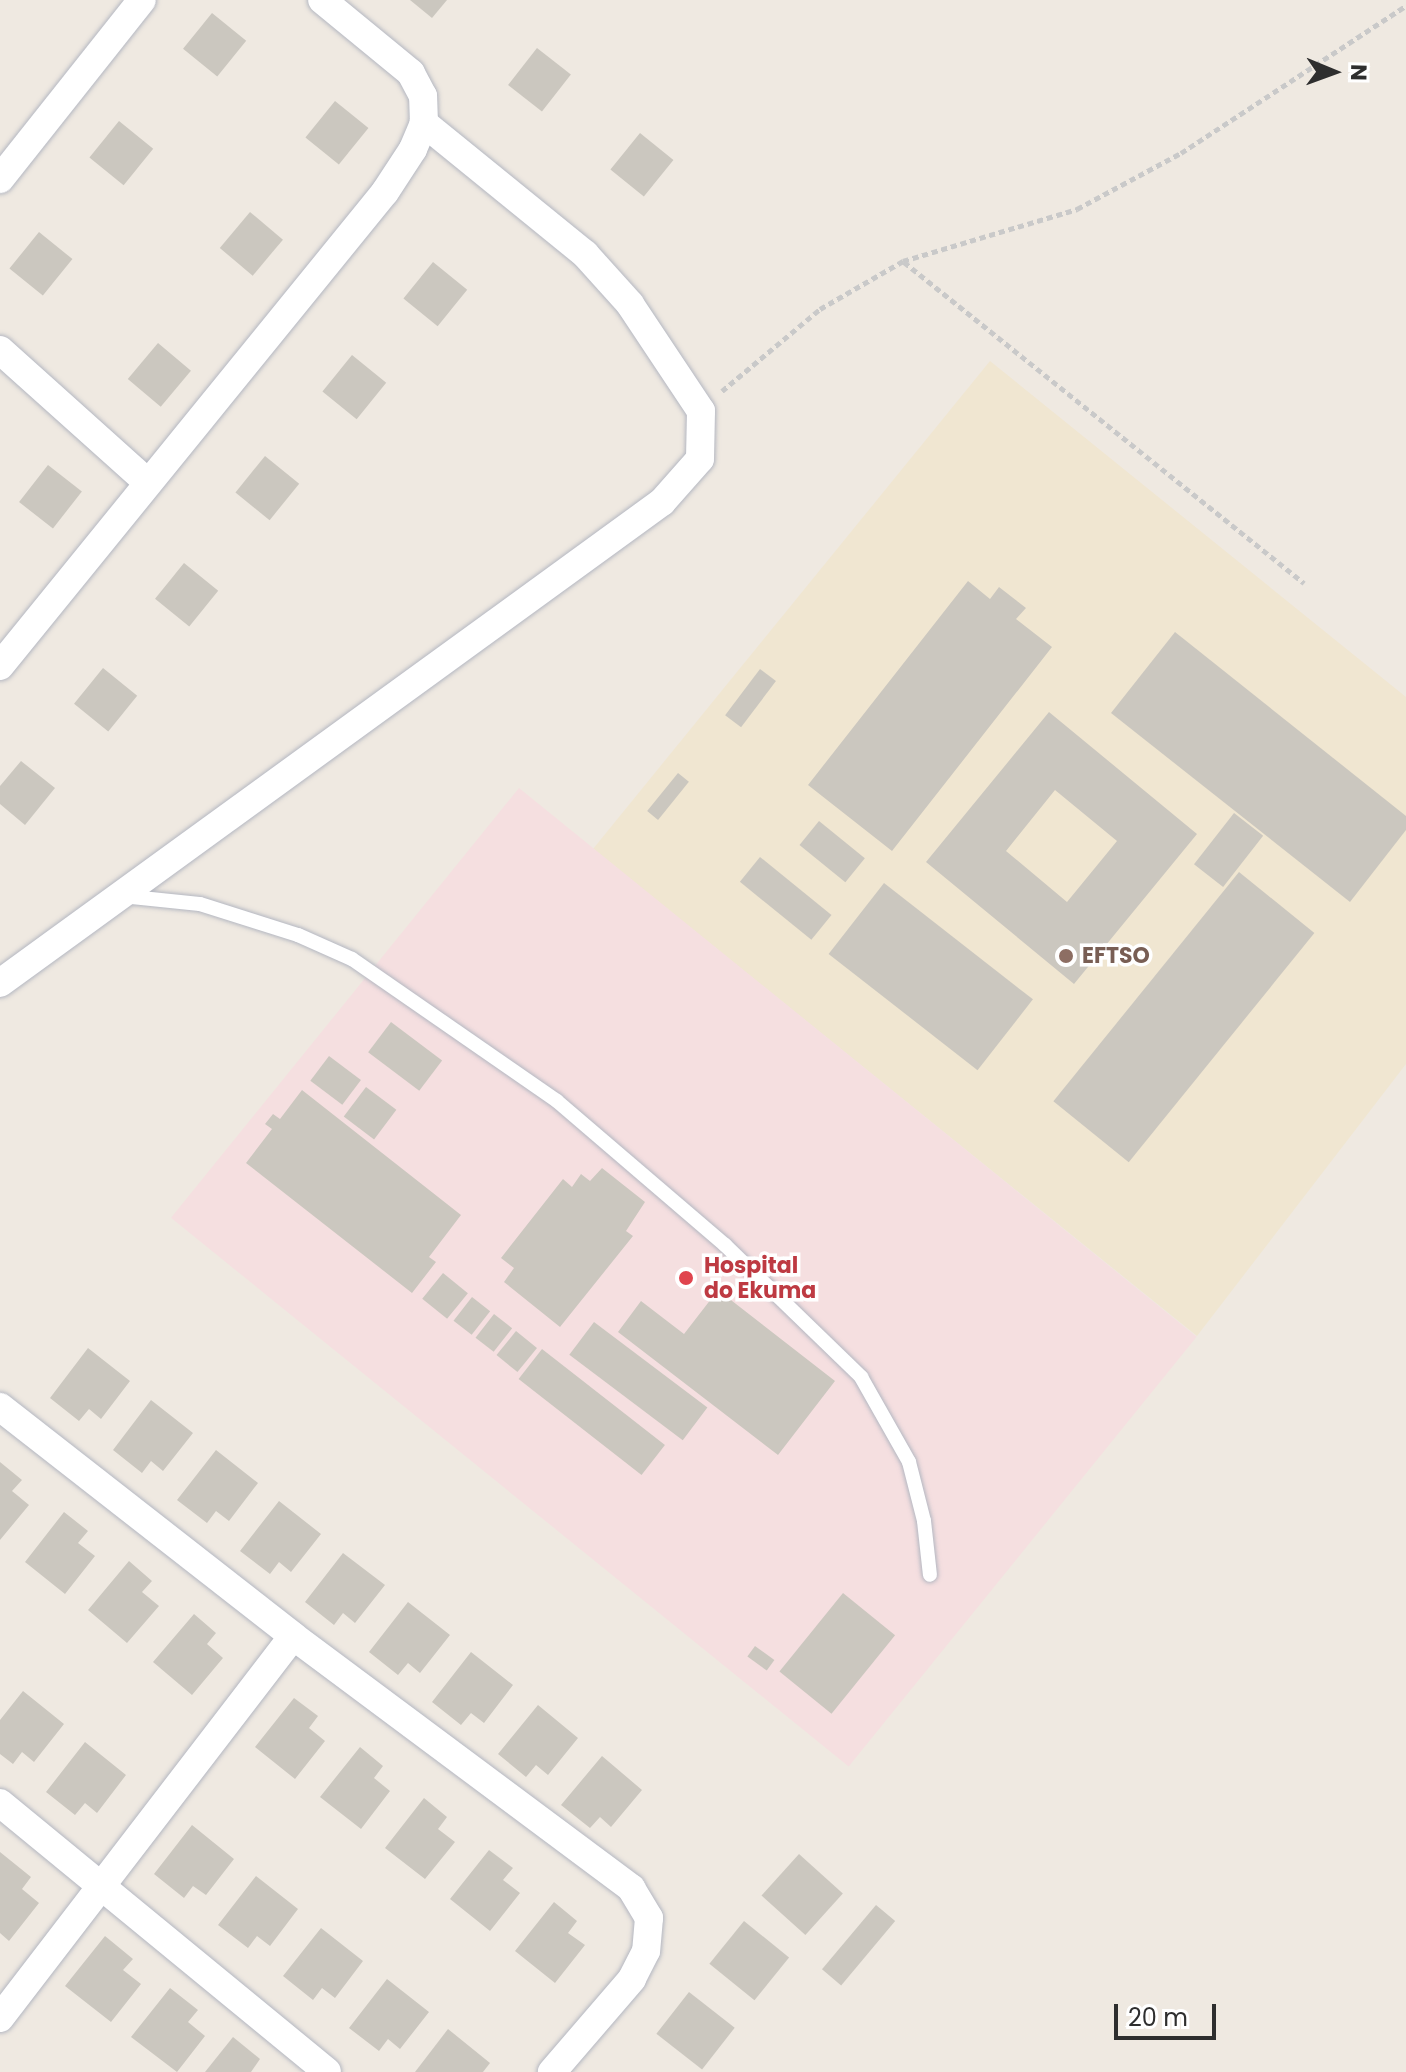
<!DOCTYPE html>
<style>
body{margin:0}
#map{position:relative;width:1406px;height:2072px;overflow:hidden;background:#efe9e1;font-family:Poppins,sans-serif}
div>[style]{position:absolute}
.education>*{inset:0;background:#f0e6d1}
.medical>*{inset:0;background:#f5dfe0;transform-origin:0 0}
.building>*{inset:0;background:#cbc7bf;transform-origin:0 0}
.path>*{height:5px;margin-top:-2.5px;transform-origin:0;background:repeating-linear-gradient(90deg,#c9c9c9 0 6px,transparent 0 10px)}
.roads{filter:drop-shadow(0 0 2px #b4b7c1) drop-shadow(0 0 2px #b4b7c1)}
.service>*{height:14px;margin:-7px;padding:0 7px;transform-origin:7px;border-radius:7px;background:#fff}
.minor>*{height:28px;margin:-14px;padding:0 14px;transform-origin:14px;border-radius:14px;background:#fff}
.dots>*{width:22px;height:22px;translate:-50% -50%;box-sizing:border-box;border:4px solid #fff;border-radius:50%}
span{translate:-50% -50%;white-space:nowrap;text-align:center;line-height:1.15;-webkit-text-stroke:7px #fff;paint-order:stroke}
.education-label{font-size:22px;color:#785e54;font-weight:700}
.left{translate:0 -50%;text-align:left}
.health-label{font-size:22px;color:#be3a42;font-weight:700}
.north{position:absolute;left:1294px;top:32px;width:80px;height:80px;-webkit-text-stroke:6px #fff;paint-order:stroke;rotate:91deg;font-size:22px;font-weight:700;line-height:32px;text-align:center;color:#2e2e2e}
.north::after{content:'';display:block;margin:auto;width:28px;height:36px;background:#2e2e2e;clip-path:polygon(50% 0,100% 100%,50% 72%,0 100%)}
.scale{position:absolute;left:1114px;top:2004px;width:102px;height:36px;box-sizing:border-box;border:4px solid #2e2e2e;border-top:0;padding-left:10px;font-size:24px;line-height:28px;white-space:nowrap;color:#2e2e2e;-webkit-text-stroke:6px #fff;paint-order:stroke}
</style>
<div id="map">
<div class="education">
<div style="clip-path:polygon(990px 361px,1406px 697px,1406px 1064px,1197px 1336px,593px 849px)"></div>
</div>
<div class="medical">
<div style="left:519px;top:788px;width:872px;height:553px;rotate:39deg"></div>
</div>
<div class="building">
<div style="clip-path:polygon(410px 0,447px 0,432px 18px)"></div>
<div style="left:212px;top:13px;width:44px;height:46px;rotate:39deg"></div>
<div style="left:537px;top:48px;width:43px;height:47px;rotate:38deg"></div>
<div style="left:335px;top:101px;width:43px;height:47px;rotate:39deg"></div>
<div style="left:119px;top:121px;width:44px;height:47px;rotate:39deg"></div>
<div style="left:640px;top:133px;width:43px;height:47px;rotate:39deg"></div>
<div style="left:250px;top:212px;width:43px;height:47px;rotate:40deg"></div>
<div style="left:39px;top:232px;width:43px;height:47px;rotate:39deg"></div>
<div style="left:433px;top:262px;width:44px;height:47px;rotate:39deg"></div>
<div style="left:158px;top:343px;width:43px;height:47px;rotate:40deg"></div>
<div style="left:352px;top:355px;width:44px;height:47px;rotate:39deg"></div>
<div style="left:265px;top:456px;width:44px;height:47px;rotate:39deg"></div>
<div style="left:48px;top:465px;width:43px;height:47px;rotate:38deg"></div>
<div style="left:184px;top:563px;width:44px;height:46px;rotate:39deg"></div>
<div style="clip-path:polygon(968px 581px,990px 599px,999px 587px,1026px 608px,1016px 619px,1052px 647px,892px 851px,808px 785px)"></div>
<div style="clip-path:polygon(1175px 632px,1406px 816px,1406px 830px,1350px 902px,1111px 713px)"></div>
<div style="left:103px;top:668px;width:44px;height:46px;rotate:39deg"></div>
<div style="left:760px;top:669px;width:20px;height:58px;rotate:37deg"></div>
<div style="clip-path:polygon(evenodd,1049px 712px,1197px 834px,1074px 984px,926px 862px,1049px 712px,1055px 790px,1117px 841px,1067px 902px,1006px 851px,1055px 790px)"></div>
<div style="clip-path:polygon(21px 761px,55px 788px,25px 825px,0 804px,0 786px)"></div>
<div style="left:678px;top:773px;width:14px;height:49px;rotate:39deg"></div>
<div style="left:1234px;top:813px;width:37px;height:65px;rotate:38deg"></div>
<div style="left:819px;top:821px;width:59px;height:31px;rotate:39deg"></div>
<div style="left:760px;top:857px;width:92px;height:32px;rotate:39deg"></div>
<div style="left:1239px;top:872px;width:97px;height:295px;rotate:39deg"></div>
<div style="left:884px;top:883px;width:189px;height:90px;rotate:38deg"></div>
<div style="left:391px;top:1022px;width:64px;height:38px;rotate:37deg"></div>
<div style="left:329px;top:1056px;width:40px;height:31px;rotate:37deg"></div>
<div style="left:366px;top:1087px;width:38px;height:37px;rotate:37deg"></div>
<div style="clip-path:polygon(302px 1090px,461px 1215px,429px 1257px,436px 1262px,412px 1293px,246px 1163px,272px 1129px,265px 1124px,273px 1114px,280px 1119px)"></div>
<div style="clip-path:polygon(602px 1168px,645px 1202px,626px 1231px,633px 1236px,560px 1327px,504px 1282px,514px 1268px,501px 1258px,563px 1179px,572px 1187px,581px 1174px,590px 1181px)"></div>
<div style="left:443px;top:1273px;width:32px;height:33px;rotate:39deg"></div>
<div style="clip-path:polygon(718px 1290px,835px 1381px,778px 1455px,618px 1332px,641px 1301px,684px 1334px)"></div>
<div style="left:472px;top:1297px;width:23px;height:30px;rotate:38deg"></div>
<div style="left:494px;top:1314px;width:23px;height:30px;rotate:38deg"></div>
<div style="left:594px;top:1322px;width:142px;height:41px;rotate:37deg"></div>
<div style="left:516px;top:1331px;width:27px;height:31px;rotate:39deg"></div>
<div style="clip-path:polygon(88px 1348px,130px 1381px,101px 1419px,89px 1409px,79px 1421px,50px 1398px)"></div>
<div style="left:542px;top:1349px;width:156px;height:38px;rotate:38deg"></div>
<div style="clip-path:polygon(151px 1400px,193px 1433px,163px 1471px,151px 1461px,142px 1473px,113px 1450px)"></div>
<div style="clip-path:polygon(216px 1450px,258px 1483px,229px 1521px,216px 1511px,207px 1523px,177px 1500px)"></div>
<div style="clip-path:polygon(0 1462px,22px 1480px,12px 1491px,29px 1505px,0 1540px)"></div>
<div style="clip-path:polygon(279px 1501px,321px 1534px,291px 1572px,279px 1562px,270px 1574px,240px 1551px)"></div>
<div style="clip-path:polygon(64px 1512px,88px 1531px,78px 1543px,95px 1556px,65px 1594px,25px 1562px)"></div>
<div style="clip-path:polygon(343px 1553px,385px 1585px,355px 1623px,343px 1613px,334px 1625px,305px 1602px)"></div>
<div style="clip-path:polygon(129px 1561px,152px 1581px,142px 1592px,159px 1606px,127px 1643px,88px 1610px)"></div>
<div style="left:843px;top:1593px;width:67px;height:101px;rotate:39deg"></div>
<div style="clip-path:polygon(408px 1602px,450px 1635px,420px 1673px,408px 1663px,398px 1675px,369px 1652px)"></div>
<div style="clip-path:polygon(194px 1614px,216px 1633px,207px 1644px,223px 1658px,192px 1695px,153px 1662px)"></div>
<div style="left:755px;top:1646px;width:24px;height:13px;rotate:36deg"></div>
<div style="clip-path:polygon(471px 1652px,513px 1685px,484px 1723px,471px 1713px,461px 1725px,432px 1702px)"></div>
<div style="clip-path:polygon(23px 1691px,64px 1724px,34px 1762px,22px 1752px,13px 1764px,0 1754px,0 1720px)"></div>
<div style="clip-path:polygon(294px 1698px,318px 1716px,309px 1728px,325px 1741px,295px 1779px,255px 1747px)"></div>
<div style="clip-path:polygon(538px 1705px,578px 1738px,548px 1775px,536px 1765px,526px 1777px,498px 1754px)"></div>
<div style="clip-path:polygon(85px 1742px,126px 1775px,97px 1813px,85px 1803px,75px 1815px,46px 1792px)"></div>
<div style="clip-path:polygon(360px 1747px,383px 1766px,374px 1778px,390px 1791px,361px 1829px,320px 1797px)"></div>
<div style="clip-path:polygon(602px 1756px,642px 1790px,611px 1827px,600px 1817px,590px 1828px,561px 1805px)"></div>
<div style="clip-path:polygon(424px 1798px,447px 1817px,438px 1829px,455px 1842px,425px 1879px,385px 1848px)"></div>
<div style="clip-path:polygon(192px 1825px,234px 1859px,206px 1895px,193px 1886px,184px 1898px,154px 1874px)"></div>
<div style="clip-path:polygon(489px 1850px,513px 1868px,503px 1880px,520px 1893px,490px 1931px,450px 1899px)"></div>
<div style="clip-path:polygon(0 1852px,31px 1877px,22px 1889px,39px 1903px,9px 1941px,0 1933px)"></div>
<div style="left:799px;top:1854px;width:59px;height:56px;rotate:42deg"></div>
<div style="clip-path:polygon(256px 1876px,298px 1909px,270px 1946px,257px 1936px,248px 1948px,218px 1925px)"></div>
<div style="clip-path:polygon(554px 1902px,577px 1921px,568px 1933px,585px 1945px,555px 1983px,515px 1951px)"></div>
<div style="left:876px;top:1905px;width:25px;height:84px;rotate:40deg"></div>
<div style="left:744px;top:1921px;width:58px;height:55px;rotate:39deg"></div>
<div style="clip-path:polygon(321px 1928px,363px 1961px,335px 1998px,322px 1988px,313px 2000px,283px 1976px)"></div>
<div style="clip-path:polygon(105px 1936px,133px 1959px,123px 1970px,141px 1984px,111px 2022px,65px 1986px)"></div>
<div style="clip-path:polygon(387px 1979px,429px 2012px,400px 2049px,388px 2039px,379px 2051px,349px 2028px)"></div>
<div style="clip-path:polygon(170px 1988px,198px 2010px,188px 2022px,205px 2036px,177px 2072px,131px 2037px)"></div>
<div style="left:689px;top:1992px;width:58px;height:53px;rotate:38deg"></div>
<div style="clip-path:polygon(448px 2029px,490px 2063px,483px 2072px,415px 2072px)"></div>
<div style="clip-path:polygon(233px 2037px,260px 2059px,251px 2072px,205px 2072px)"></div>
</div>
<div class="path">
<div style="left:904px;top:262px;width:513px;rotate:38.75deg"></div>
<div style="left:722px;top:391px;width:128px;rotate:-39.9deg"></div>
<div style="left:820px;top:309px;width:96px;rotate:-30deg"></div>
<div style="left:903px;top:261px;width:182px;rotate:-16.6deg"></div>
<div style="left:1077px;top:209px;width:118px;rotate:-28.3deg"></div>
<div style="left:1181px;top:153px;width:269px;rotate:-33.2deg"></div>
</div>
<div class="roads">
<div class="service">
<div style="left:122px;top:896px;width:78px;rotate:5.9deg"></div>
<div style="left:200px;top:904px;width:103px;rotate:17.6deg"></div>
<div style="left:298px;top:935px;width:59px;rotate:24deg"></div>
<div style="left:352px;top:959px;width:249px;rotate:34.7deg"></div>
<div style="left:557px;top:1101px;width:221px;rotate:40.6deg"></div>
<div style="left:725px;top:1245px;width:190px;rotate:44.1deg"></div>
<div style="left:861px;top:1377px;width:98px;rotate:60.5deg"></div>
<div style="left:909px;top:1462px;width:61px;rotate:75.7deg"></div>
<div style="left:924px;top:1521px;width:54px;rotate:83.7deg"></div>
</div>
<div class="minor">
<div style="left:0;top:179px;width:228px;rotate:-51.6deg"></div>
<div style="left:0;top:350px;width:196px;rotate:41.9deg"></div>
<div style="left:0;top:666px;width:611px;rotate:-50.92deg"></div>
<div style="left:385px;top:192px;width:51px;rotate:-56.9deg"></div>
<div style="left:413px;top:149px;width:28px;rotate:-67deg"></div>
<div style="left:424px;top:123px;width:27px;rotate:-92deg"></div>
<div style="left:423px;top:96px;width:26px;rotate:-118deg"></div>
<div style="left:411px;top:73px;width:115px;rotate:-140.6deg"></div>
<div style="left:0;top:983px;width:818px;rotate:-36deg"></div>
<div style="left:662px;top:502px;width:57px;rotate:-48.5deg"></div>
<div style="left:700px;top:459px;width:48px;rotate:-88.8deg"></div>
<div style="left:701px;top:411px;width:128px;rotate:-123.6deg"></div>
<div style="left:630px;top:304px;width:67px;rotate:-132deg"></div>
<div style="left:585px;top:254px;width:208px;rotate:-140.9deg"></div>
<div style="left:0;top:1407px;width:372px;rotate:38deg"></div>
<div style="left:293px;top:1636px;width:422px;rotate:36.7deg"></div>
<div style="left:631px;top:1888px;width:35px;rotate:59deg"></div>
<div style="left:649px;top:1918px;width:33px;rotate:95deg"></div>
<div style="left:646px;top:1951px;width:31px;rotate:117deg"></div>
<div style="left:632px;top:1979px;width:123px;rotate:130.7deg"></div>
<div style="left:0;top:1803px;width:423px;rotate:39.4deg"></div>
<div style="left:0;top:2018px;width:481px;rotate:-52.5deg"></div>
</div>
</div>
<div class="dots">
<div style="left:1066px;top:956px;background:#8d6e63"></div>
<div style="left:686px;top:1278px;background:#e0444e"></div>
</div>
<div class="education-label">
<span class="left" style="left:1082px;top:956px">EFTSO</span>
</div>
<div class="health-label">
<span class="left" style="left:704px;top:1278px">Hospital<br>do Ekuma</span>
</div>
<div class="north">N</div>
<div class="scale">20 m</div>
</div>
